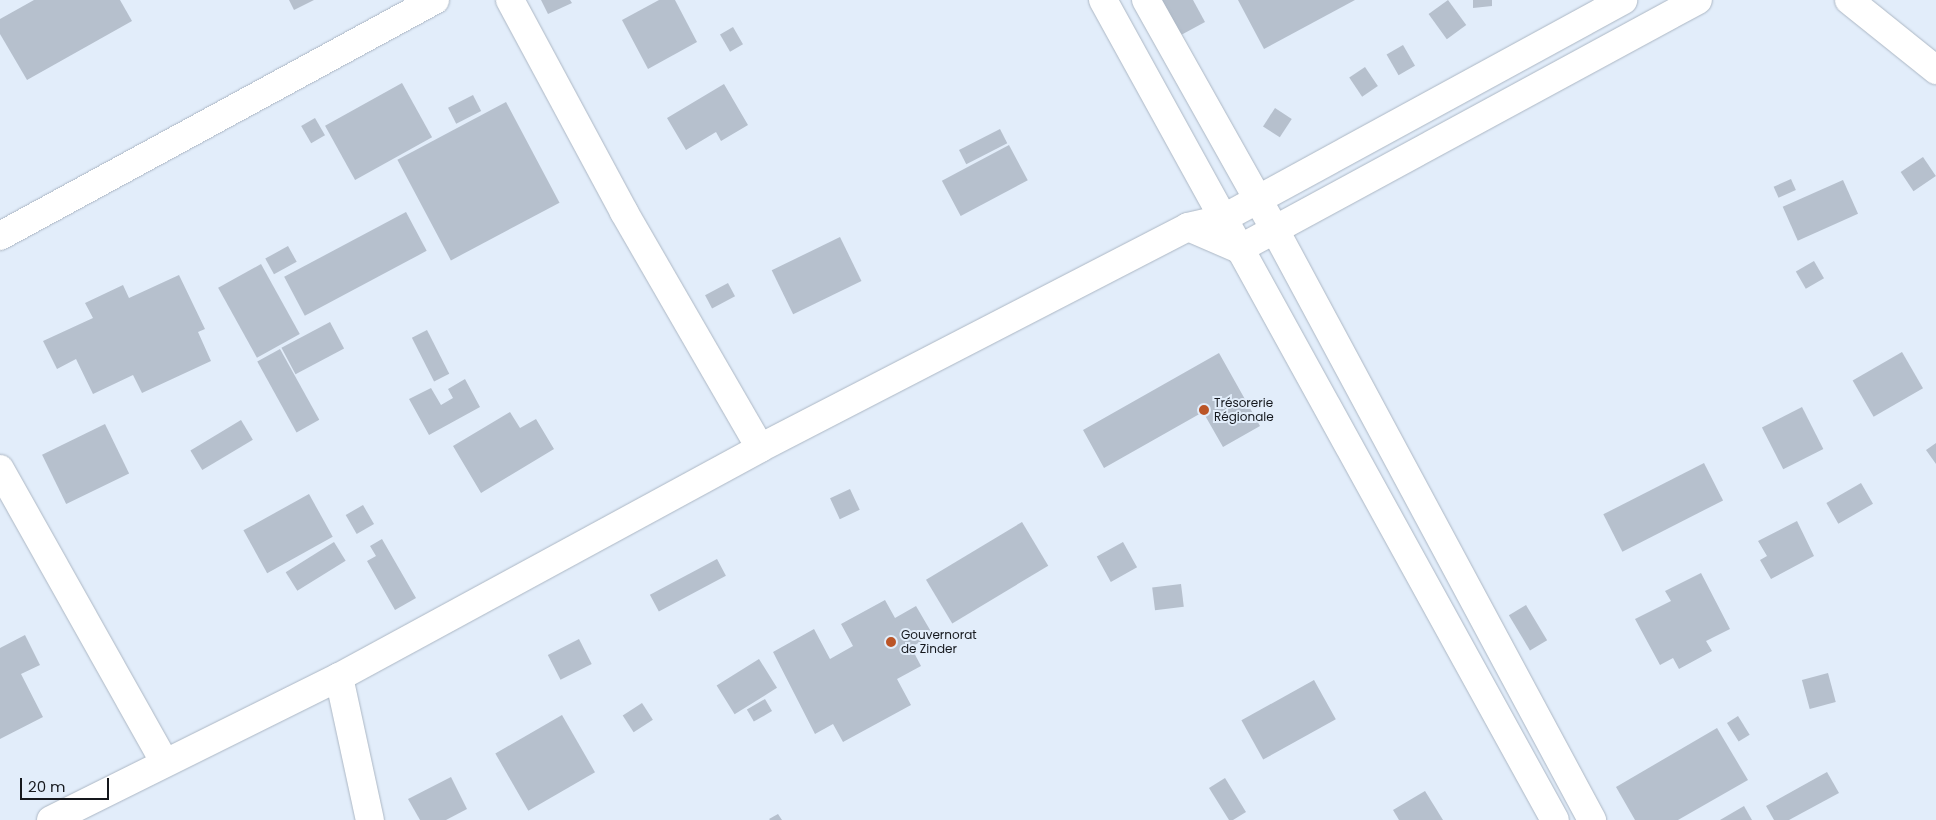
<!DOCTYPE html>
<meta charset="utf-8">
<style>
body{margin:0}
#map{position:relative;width:1936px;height:820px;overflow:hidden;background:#e2edfa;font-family:Poppins,sans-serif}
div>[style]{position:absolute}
.building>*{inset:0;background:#b6c0cd;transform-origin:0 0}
.roads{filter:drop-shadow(0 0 1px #acb7c4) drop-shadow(0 0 1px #acb7c4)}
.minor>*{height:28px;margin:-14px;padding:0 14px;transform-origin:14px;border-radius:14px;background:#fff}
.highway>*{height:28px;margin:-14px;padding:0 14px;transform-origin:14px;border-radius:14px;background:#fff}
.dots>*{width:14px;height:14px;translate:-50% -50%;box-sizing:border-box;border:2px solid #e2edfa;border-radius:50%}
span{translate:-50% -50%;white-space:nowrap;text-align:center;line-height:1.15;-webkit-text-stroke:4px #e2edfa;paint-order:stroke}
.poi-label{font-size:12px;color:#15181d}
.left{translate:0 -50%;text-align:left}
.scale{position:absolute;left:20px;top:778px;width:89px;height:22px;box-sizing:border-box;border:2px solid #15181d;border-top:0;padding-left:6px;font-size:15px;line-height:18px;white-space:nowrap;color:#15181d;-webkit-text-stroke:4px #e2edfa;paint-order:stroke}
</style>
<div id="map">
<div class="building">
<div style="clip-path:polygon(34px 0,120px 0,132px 21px,27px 80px,0 34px,0 19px)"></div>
<div style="clip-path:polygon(289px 0,314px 0,294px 10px)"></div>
<div style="clip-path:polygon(541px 0,570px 0,572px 3px,548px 14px)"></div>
<div style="clip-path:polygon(659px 0,675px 0,697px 42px,648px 69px,622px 20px)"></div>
<div style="clip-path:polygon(1162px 0,1193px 0,1205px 22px,1181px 35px)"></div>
<div style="clip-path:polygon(1238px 0,1355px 0,1264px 49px)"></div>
<div style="left:1448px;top:0;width:31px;height:24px;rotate:54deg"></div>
<div style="clip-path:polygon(1473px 0,1492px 0,1492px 6px,1473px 8px)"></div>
<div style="left:733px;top:27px;width:20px;height:15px;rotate:60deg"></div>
<div style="left:1403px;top:45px;width:24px;height:19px;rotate:60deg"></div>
<div style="left:1365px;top:67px;width:23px;height:19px;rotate:56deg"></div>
<div style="left:402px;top:83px;width:62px;height:88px;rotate:61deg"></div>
<div style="clip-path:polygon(724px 84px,748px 125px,721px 141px,716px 132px,686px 150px,667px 118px)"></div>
<div style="left:473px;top:95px;width:18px;height:28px;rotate:63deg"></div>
<div style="left:506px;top:102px;width:114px;height:123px;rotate:62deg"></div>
<div style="left:1275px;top:108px;width:20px;height:22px;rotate:33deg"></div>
<div style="left:315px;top:118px;width:20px;height:16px;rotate:60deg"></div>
<div style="left:1000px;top:129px;width:16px;height:46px;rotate:63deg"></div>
<div style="left:1009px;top:145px;width:40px;height:76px;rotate:62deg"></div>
<div style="left:1923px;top:157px;width:23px;height:27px;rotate:56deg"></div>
<div style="left:1791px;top:179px;width:12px;height:19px;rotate:66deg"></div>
<div style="left:1843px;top:180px;width:37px;height:66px;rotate:66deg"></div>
<div style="left:406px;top:212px;width:44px;height:138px;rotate:62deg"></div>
<div style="left:840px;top:237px;width:49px;height:76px;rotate:64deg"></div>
<div style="left:288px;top:246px;width:18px;height:26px;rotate:61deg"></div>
<div style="left:1814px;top:261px;width:20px;height:21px;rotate:60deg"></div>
<div style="left:261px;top:264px;width:80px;height:49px;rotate:61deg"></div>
<div style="clip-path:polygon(179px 275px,205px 329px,198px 332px,211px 361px,142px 393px,133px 375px,93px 394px,76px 359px,57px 369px,43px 341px,93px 318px,85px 303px,123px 285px,129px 298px)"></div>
<div style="left:728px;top:283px;width:15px;height:26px;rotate:62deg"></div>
<div style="left:330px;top:322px;width:30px;height:55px;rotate:62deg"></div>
<div style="left:427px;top:330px;width:49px;height:17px;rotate:63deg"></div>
<div style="left:280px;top:349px;width:81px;height:26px;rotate:61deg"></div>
<div style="left:1902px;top:352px;width:42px;height:57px;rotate:60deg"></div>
<div style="clip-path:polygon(1219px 353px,1260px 426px,1223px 447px,1203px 412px,1104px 468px,1083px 430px)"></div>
<div style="clip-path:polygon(465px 379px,480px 407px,429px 435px,409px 399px,431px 388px,441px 405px,453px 398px,448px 389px)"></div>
<div style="left:1802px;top:407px;width:47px;height:45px;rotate:63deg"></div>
<div style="clip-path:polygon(510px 412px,520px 428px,536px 419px,554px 449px,481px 493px,453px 446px)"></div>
<div style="left:241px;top:420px;width:23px;height:59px;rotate:59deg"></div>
<div style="left:105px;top:424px;width:55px;height:70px;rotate:64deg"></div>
<div style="clip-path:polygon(1936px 443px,1936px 464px,1926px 450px)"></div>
<div style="left:1704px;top:463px;width:42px;height:113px;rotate:63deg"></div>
<div style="left:1861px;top:483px;width:24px;height:40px;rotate:60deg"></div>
<div style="left:850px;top:489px;width:23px;height:22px;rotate:65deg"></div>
<div style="left:309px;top:494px;width:49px;height:75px;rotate:61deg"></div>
<div style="left:363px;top:505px;width:22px;height:20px;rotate:60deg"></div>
<div style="clip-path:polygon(1797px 521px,1814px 556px,1771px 579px,1760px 560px,1767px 556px,1758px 541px)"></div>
<div style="left:1022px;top:522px;width:51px;height:112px;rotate:59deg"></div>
<div style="clip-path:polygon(382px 539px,416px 598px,395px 610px,367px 561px,376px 556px,370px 546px)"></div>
<div style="left:334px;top:542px;width:22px;height:57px;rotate:58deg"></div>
<div style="left:1123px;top:542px;width:29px;height:30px;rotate:61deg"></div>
<div style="left:717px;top:559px;width:19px;height:76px;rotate:62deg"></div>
<div style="clip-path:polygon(1701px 573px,1730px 629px,1706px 641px,1712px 651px,1679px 669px,1673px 658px,1660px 665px,1635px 619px,1671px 601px,1665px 591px)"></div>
<div style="left:1181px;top:584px;width:23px;height:29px;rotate:83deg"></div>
<div style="clip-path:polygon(885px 600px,895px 618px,916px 606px,933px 635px,911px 647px,921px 666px,897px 679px,911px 705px,843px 742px,833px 724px,815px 734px,773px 652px,814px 629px,830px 659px,853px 646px,841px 624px)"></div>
<div style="left:1526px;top:605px;width:41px;height:20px;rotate:59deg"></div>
<div style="clip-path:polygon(25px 635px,40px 665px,21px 674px,43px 717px,0 739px,0 648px)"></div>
<div style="left:579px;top:639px;width:28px;height:35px;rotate:63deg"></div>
<div style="left:759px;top:659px;width:34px;height:50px;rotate:58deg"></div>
<div style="left:1828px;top:673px;width:30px;height:27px;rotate:75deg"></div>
<div style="left:1314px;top:680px;width:45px;height:83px;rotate:61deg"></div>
<div style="left:765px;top:699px;width:14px;height:21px;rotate:60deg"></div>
<div style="left:642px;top:703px;width:20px;height:23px;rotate:57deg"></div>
<div style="left:562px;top:715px;width:66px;height:77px;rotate:60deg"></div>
<div style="left:1738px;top:716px;width:22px;height:13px;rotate:58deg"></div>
<div style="clip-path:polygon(1717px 728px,1748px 780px,1678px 820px,1635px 820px,1616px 787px)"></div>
<div style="clip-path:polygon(1827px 772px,1839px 793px,1789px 820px,1774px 820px,1766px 806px)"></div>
<div style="clip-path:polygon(451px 777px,467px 809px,446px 820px,420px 820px,408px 799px)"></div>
<div style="clip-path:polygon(1225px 778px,1246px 812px,1233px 820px,1229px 820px,1209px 788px)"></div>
<div style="clip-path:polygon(1425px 791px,1443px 820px,1399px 820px,1393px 810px)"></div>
<div style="clip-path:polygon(1744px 806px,1752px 820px,1720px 820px)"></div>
<div style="clip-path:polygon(778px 814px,782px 820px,770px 820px,769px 819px)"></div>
</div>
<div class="roads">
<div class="minor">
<div style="left:510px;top:0;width:241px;rotate:61.7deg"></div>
<div style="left:624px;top:212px;width:272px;rotate:60deg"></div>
<div style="left:1849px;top:0;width:112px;rotate:38.8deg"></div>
<div style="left:1188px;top:227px;width:56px;rotate:23.3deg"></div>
<div style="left:1239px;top:249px;width:522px;rotate:-28.48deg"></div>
<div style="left:0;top:236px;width:495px;rotate:-28.5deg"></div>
<div style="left:0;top:469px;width:335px;rotate:60.7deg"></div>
<div style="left:339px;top:677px;width:146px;rotate:77.8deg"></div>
<div style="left:51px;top:820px;width:322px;rotate:-26.4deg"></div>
<div style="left:339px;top:677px;width:479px;rotate:-28.5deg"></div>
<div style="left:760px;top:448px;width:482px;rotate:-27.3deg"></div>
<div style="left:1188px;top:227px;width:35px;rotate:-13deg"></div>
<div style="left:1222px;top:219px;width:457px;rotate:-28.6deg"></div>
</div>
<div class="highway">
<div style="left:1103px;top:0;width:936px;rotate:61.14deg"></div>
<div style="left:1146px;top:0;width:264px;rotate:60.7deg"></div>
<div style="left:1275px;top:230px;width:670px;rotate:61.75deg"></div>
</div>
</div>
<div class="dots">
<div style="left:1204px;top:410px;background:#bb5527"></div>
<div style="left:891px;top:642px;background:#bb5527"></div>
</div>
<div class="poi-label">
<span class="left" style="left:1214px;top:410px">Trésorerie<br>Régionale</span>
<span class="left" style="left:901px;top:642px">Gouvernorat<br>de Zinder</span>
</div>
<div class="scale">20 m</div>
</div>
